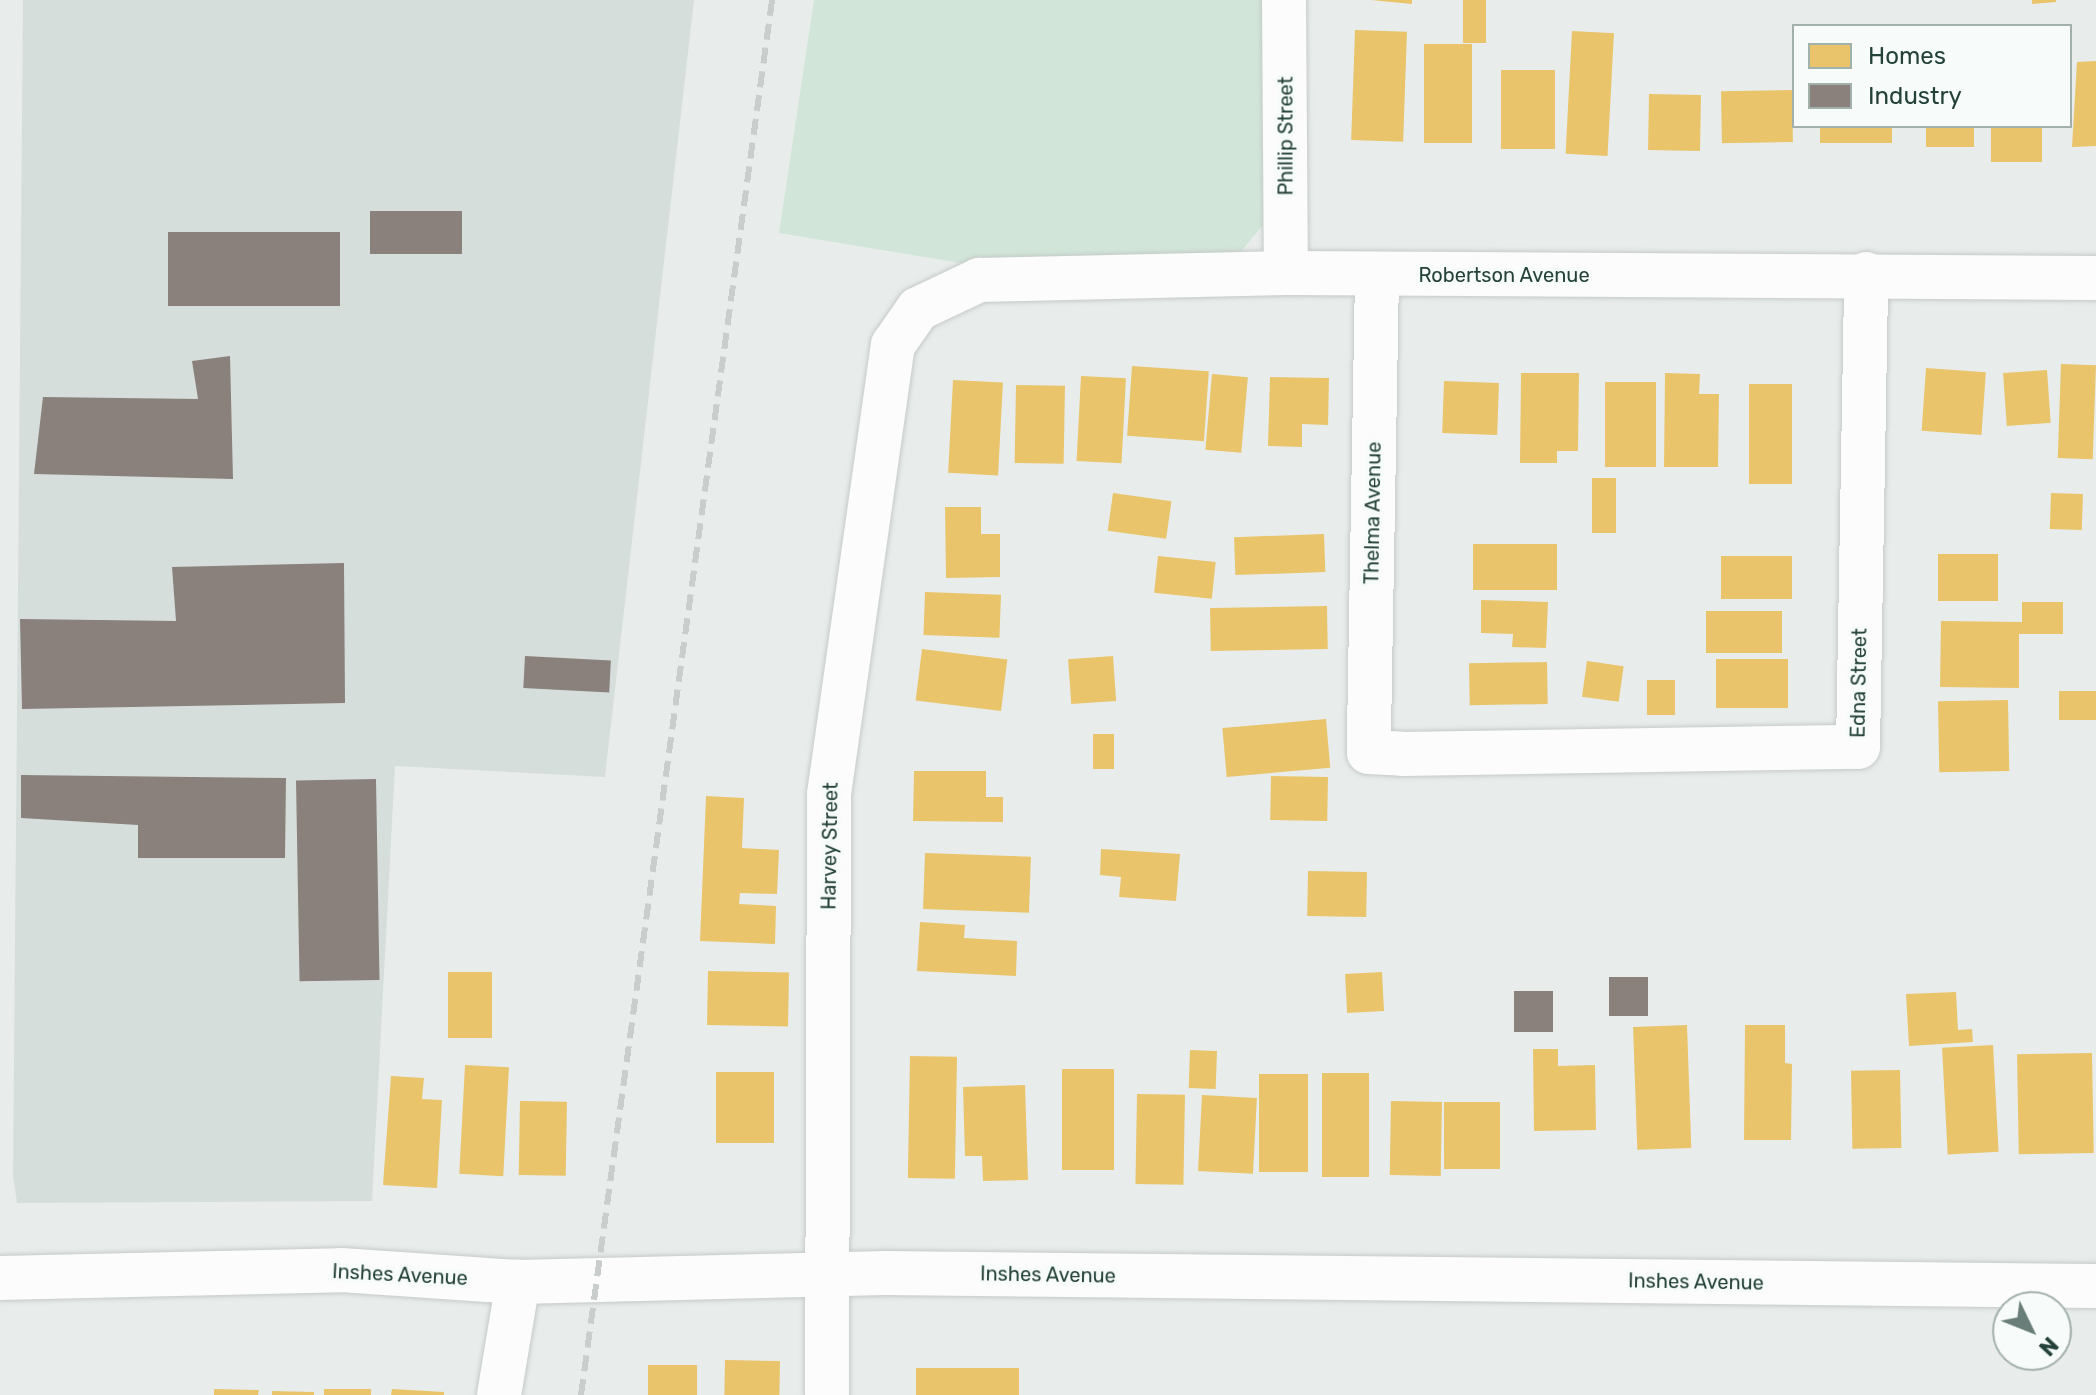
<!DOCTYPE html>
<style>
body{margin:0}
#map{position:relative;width:2096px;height:1395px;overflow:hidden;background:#e8edeb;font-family:Rubik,sans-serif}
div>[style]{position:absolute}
.built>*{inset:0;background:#d6dedb}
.green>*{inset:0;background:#d1e6d8}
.homes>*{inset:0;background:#e9c46a;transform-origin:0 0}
.industry>*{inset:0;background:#8a817c;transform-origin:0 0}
.roads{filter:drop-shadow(0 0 2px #c5cac8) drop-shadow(0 0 2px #c5cac8)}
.minor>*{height:44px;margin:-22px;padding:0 22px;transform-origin:22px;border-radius:22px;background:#fcfcfc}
.rail>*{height:6px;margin-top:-3px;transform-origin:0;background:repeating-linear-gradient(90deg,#c9cdcc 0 16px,transparent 0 24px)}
span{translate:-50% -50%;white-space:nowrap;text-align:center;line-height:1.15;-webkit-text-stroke:8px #f7fbf9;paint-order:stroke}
.street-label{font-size:20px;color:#24423a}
.legend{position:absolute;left:1792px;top:24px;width:280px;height:104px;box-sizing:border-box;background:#f7fbf9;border:2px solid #a3b1ad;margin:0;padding:10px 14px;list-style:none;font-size:24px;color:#24423a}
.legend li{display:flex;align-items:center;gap:16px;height:40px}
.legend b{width:40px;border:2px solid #a3b1ad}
.north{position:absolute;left:1992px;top:1291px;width:80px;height:80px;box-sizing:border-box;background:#f7fbf9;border:2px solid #a3b1ad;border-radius:50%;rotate:133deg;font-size:22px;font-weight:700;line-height:32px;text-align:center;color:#24423a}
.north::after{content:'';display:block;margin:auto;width:28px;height:36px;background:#697e78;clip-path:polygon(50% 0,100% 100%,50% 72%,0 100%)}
</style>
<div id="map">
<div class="built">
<div style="clip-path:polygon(23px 0,694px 0,605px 777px,395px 766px,372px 1201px,17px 1203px,13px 1176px)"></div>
</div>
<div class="green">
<div style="clip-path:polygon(814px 0,1266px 0,1263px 225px,1234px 260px,967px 264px,779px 233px)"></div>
</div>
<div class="homes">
<div style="clip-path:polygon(1371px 0,1412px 0,1412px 4px)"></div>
<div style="left:1463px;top:0;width:23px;height:43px"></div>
<div style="clip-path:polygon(2032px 0,2056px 0,2056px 2px,2032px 4px)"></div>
<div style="left:1355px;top:30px;width:52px;height:110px;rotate:2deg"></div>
<div style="left:1572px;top:31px;width:42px;height:123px;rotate:3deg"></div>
<div style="left:1424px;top:44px;width:48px;height:99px"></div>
<div style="clip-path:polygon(2096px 61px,2096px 146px,2072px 147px,2077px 62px)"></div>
<div style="left:1501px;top:70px;width:54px;height:79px"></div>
<div style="left:1792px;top:90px;width:52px;height:71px;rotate:89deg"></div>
<div style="left:1649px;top:94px;width:52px;height:56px;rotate:1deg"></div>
<div style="left:1820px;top:126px;width:72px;height:17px"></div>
<div style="left:1926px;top:126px;width:48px;height:21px"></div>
<div style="left:1991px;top:126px;width:51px;height:36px"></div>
<div style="left:2061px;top:364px;width:35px;height:94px;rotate:2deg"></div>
<div style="left:1132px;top:366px;width:77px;height:70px;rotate:4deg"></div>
<div style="left:1926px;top:368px;width:60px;height:63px;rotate:4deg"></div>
<div style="left:2047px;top:370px;width:53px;height:44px;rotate:86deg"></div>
<div style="clip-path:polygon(1521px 373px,1579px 373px,1578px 451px,1557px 451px,1557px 463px,1520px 463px)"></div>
<div style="clip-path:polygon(1665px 373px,1700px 374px,1699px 394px,1719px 394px,1718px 467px,1664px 467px)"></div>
<div style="left:1212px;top:374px;width:36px;height:76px;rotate:5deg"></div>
<div style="left:1081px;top:376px;width:45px;height:85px;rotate:3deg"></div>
<div style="clip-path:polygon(1270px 377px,1329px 378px,1328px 425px,1302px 424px,1302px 447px,1268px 446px)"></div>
<div style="left:953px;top:380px;width:50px;height:93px;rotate:3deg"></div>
<div style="left:1444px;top:381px;width:55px;height:52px;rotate:2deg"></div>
<div style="left:1605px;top:382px;width:51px;height:85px"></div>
<div style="left:1749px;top:384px;width:43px;height:100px"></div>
<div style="left:1016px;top:385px;width:49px;height:78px;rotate:1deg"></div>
<div style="left:1592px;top:478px;width:24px;height:55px"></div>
<div style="left:1113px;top:493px;width:59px;height:38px;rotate:8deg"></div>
<div style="left:2051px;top:493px;width:32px;height:36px;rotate:2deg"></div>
<div style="clip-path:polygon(945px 507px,981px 507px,981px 534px,1000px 534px,1000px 577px,946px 578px)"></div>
<div style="left:1324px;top:534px;width:38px;height:90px;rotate:88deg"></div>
<div style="left:1473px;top:544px;width:84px;height:46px"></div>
<div style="left:1998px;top:554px;width:47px;height:60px;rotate:90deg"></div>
<div style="left:1158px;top:556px;width:58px;height:37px;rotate:6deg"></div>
<div style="left:1721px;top:556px;width:71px;height:43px"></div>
<div style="left:925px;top:592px;width:76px;height:43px;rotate:2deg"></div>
<div style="clip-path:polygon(1481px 600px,1548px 602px,1546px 648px,1512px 647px,1513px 634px,1481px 633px)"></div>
<div style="clip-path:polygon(2022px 602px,2063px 602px,2063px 634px,2019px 634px,2019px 688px,1940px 687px,1941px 621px,2022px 622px)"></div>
<div style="left:1327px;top:606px;width:43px;height:117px;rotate:89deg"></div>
<div style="left:1782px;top:611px;width:42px;height:76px;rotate:90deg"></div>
<div style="left:922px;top:649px;width:86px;height:52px;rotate:7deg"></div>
<div style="left:1113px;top:656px;width:45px;height:45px;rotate:86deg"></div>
<div style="left:1716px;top:659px;width:72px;height:49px"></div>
<div style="left:1587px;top:661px;width:37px;height:36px;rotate:8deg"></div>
<div style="left:1547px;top:662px;width:42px;height:78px;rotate:89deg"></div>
<div style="left:1647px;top:680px;width:28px;height:35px"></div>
<div style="left:2059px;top:691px;width:37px;height:29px"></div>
<div style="left:2008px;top:700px;width:71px;height:70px;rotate:89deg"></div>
<div style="left:1326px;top:719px;width:49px;height:104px;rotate:85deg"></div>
<div style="left:1093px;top:734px;width:21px;height:35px"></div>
<div style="clip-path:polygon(914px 771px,986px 771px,986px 797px,1003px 797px,1003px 822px,913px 821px)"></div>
<div style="left:1271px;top:776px;width:57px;height:44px;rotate:1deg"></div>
<div style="clip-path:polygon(706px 796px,744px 798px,742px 848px,779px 850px,777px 894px,740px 893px,739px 904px,776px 906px,775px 944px,700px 941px)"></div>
<div style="clip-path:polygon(1101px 849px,1180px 854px,1176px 901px,1119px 897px,1121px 877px,1100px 875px)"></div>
<div style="left:925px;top:853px;width:106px;height:56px;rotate:2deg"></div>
<div style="left:1308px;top:871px;width:59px;height:45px;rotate:1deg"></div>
<div style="clip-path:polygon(920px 922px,965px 925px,964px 938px,1017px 941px,1016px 976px,917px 971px)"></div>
<div style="left:708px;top:971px;width:81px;height:54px;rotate:1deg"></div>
<div style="left:448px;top:972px;width:44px;height:66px"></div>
<div style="left:1382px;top:972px;width:39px;height:37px;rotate:87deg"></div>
<div style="clip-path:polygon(1956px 992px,1958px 1030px,1972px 1029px,1973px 1042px,1909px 1046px,1906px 994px)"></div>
<div style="left:1687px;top:1025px;width:123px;height:54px;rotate:88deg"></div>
<div style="clip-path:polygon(1745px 1025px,1785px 1025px,1785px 1063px,1792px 1064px,1791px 1140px,1744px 1140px)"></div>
<div style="left:1993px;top:1045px;width:107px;height:51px;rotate:87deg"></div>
<div style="clip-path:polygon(1533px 1049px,1558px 1049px,1558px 1066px,1595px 1065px,1596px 1130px,1534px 1131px)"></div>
<div style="left:1190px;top:1050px;width:27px;height:38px;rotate:2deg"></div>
<div style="left:2092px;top:1053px;width:100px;height:75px;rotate:89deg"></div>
<div style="left:910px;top:1056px;width:47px;height:122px;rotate:1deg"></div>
<div style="left:465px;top:1065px;width:44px;height:109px;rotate:3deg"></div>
<div style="left:1062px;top:1069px;width:52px;height:101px"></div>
<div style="left:1900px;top:1070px;width:78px;height:49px;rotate:89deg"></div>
<div style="left:716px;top:1072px;width:58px;height:71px"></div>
<div style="left:1322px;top:1073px;width:47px;height:104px"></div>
<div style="left:1259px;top:1074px;width:49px;height:98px"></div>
<div style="clip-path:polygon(391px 1076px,424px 1078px,422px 1099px,442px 1100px,437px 1188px,383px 1185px)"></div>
<div style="clip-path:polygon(1025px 1085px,1028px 1180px,983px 1181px,982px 1156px,965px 1156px,963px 1087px)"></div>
<div style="left:1137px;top:1094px;width:48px;height:90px;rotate:1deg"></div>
<div style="left:1202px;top:1095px;width:55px;height:76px;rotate:3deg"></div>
<div style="left:520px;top:1101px;width:47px;height:74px;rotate:1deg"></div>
<div style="left:1391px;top:1101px;width:51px;height:74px;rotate:1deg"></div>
<div style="left:1444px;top:1102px;width:56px;height:67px"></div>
<div style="left:725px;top:1360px;width:55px;height:35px;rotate:1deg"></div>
<div style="left:697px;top:1365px;width:30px;height:49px;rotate:90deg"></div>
<div style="left:916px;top:1368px;width:103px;height:27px"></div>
<div style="clip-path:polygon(214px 1389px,259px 1390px,258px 1395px,214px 1395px)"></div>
<div style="left:324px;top:1389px;width:47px;height:6px"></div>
<div style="clip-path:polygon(392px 1389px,444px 1392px,444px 1395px,391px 1395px)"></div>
<div style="clip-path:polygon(272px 1391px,314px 1392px,314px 1395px,272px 1395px)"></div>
</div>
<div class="industry">
<div style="left:370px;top:211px;width:92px;height:43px"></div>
<div style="left:340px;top:232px;width:74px;height:172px;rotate:90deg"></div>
<div style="clip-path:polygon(230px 356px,233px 479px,34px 474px,43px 397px,198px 399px,192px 361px)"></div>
<div style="clip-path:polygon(344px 563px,345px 703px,22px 709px,20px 619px,176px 621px,172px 567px)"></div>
<div style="left:525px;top:656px;width:86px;height:32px;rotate:3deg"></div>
<div style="clip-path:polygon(21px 775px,286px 778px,285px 858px,138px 858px,138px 825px,21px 818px)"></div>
<div style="left:376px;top:779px;width:201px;height:80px;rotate:89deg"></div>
<div style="left:1648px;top:977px;width:39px;height:39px;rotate:90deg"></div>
<div style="left:1553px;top:991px;width:41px;height:39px;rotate:90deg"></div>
</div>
<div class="roads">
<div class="minor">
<div style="left:1284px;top:0;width:273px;rotate:89.6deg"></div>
<div style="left:1377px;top:275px;width:477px;rotate:91deg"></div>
<div style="left:1369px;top:752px;width:34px;rotate:3deg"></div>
<div style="left:1403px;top:754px;width:455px;rotate:-0.9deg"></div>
<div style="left:1858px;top:747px;width:473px;rotate:-89deg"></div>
<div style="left:0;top:1278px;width:341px;rotate:-1.3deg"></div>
<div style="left:341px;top:1270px;width:177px;rotate:3.9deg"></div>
<div style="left:518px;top:1282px;width:367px;rotate:-1.4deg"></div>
<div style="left:885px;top:1273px;width:1211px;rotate:0.62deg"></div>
<div style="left:499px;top:1395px;width:115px;rotate:-80.5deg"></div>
<div style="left:827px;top:1395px;width:601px;rotate:-89.81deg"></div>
<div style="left:829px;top:794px;width:454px;rotate:-81.9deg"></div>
<div style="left:893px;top:345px;width:44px;rotate:-55.2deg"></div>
<div style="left:918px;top:309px;width:68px;rotate:-25.4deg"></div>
<div style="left:979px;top:280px;width:307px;rotate:-1.3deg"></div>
<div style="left:1286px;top:273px;width:810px;rotate:0.35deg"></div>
</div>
</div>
<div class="rail">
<div style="left:581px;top:1395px;width:1408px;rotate:-82.2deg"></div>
</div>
<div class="street-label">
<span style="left:1286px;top:136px;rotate:-90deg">Phillip Street</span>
<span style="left:1504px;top:275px">Robertson Avenue</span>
<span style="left:1373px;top:513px;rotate:-89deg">Thelma Avenue</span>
<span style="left:1859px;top:683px;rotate:-89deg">Edna Street</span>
<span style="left:830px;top:846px;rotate:-89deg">Harvey Street</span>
<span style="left:400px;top:1275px;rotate:3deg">Inshes Avenue</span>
<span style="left:1048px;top:1275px;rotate:1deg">Inshes Avenue</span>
<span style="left:1696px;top:1282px;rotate:1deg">Inshes Avenue</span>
</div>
<ul class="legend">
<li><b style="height:22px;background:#e9c46a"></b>Homes</li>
<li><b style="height:22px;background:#8a817c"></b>Industry</li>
</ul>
<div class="north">N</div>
</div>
